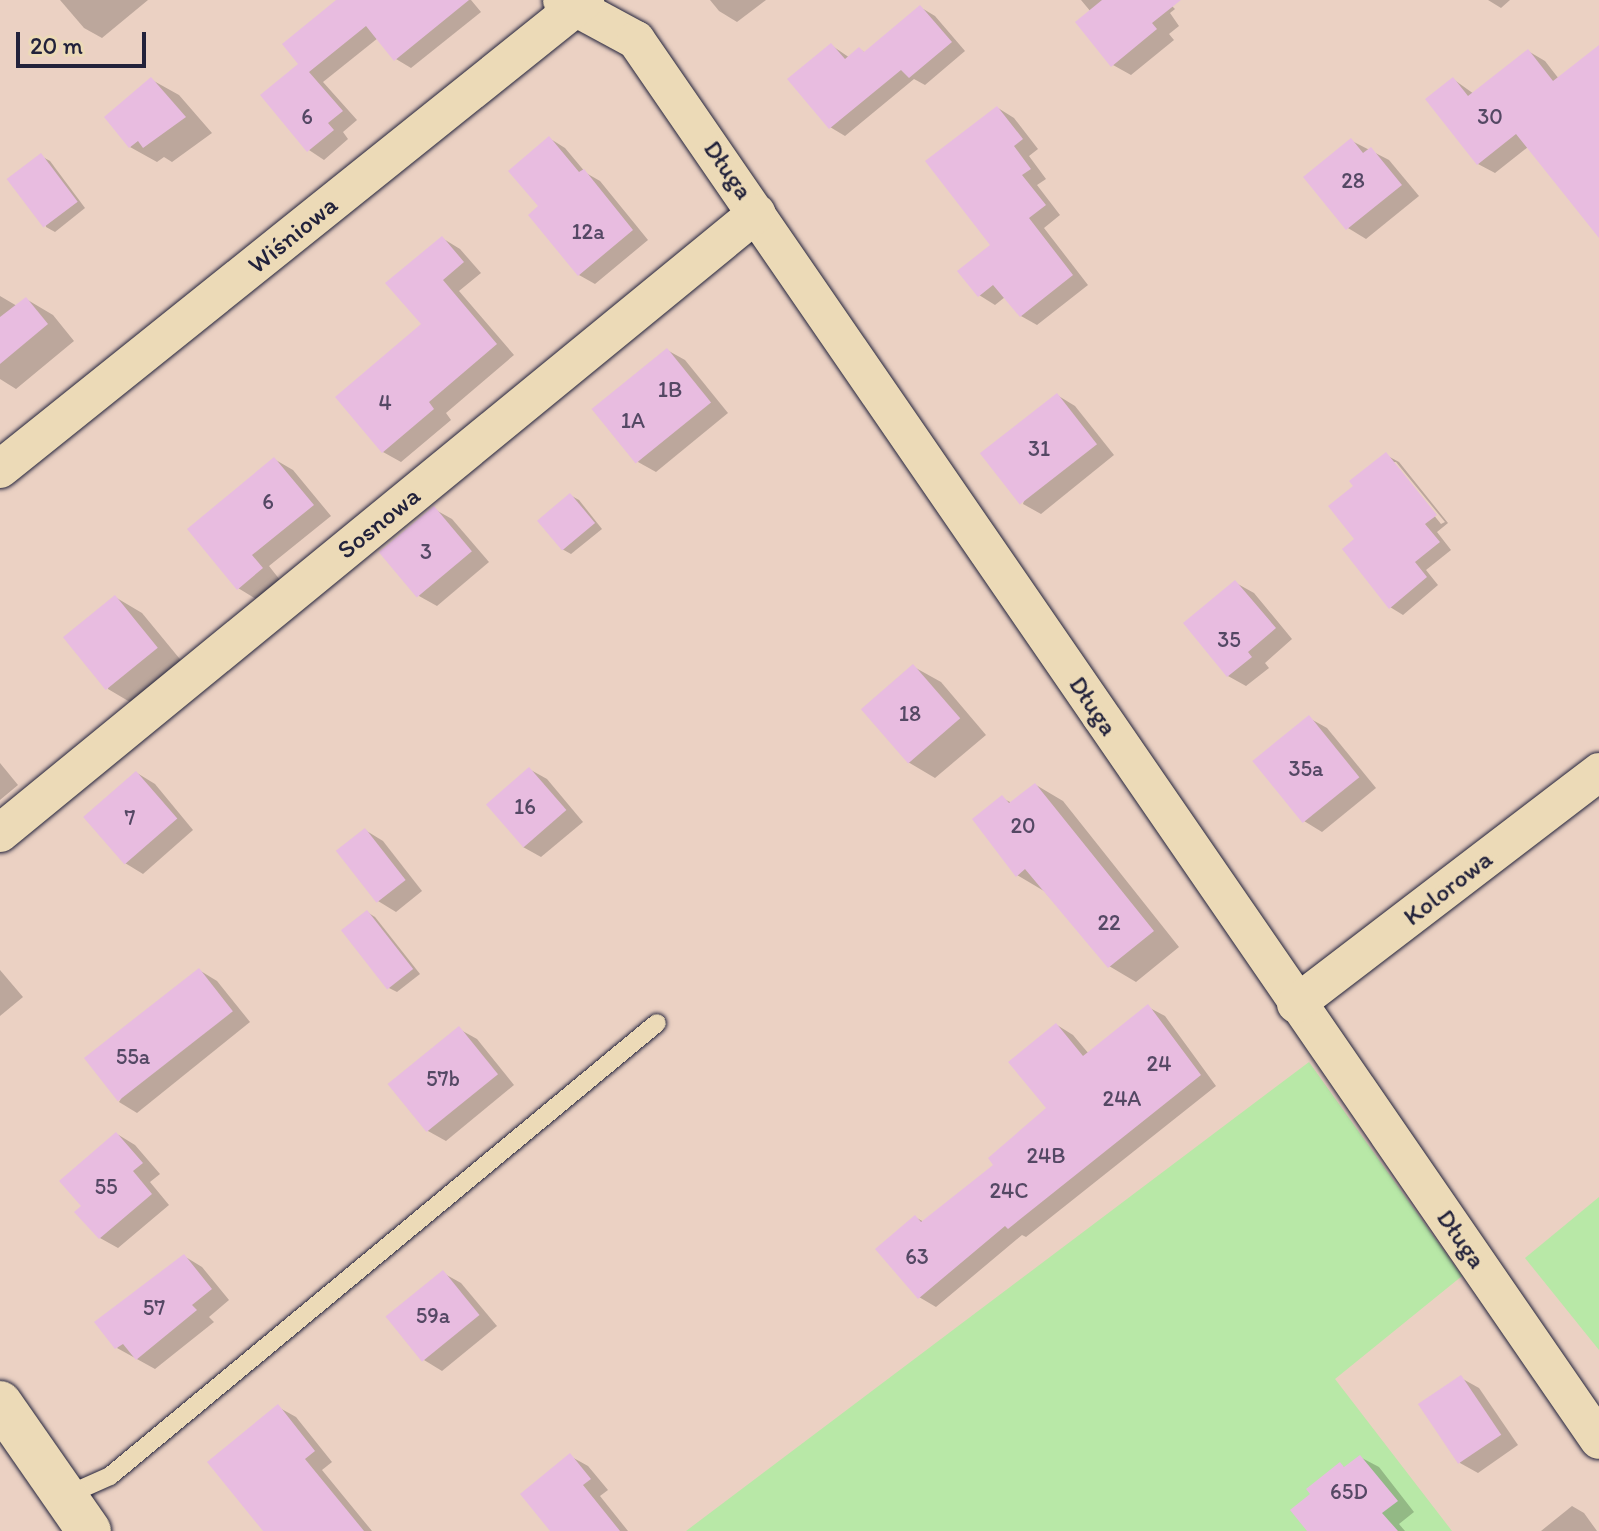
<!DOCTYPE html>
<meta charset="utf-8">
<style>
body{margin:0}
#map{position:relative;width:1599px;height:1531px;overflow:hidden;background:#ebd1c3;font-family:Itim,sans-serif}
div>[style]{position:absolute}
.green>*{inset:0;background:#b8e8a7}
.shadow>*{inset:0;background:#0003}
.building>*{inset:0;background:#e8bce0;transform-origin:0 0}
.roads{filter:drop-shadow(0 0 2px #22223b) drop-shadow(0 0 2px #22223b)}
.service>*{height:18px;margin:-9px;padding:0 9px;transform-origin:9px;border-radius:9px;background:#ecdab7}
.minor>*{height:38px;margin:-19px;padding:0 19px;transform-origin:19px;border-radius:19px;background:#ecdab7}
.secondary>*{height:44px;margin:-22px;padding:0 22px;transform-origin:22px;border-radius:22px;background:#ecdab7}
span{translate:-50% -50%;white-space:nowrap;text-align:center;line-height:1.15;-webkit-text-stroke:8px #ecdab7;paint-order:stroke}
.number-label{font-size:22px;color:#544864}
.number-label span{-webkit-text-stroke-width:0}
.street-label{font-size:26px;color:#22223b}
.scale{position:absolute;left:16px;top:32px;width:130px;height:36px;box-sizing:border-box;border:4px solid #22223b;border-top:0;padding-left:10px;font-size:24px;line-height:28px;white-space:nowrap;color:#22223b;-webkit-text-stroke:6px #ecdab7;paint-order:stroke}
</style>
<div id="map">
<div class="green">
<div style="clip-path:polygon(1309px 1062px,1462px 1276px,1335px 1379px,1452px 1531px,686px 1531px)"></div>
<div style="clip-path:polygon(1599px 1197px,1599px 1350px,1525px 1258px)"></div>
</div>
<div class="shadow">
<div style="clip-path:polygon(60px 0,148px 0,102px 38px,84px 28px)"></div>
<div style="clip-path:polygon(339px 0,471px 0,481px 12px,411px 68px,396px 59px,378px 38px,323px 82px,357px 120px,343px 132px,348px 139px,324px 160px,309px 150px,301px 64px)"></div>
<div style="clip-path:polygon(710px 0,766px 0,737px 22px,719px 11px)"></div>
<div style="clip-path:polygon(1081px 0,1166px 0,1175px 9px,1170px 13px,1179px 26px,1169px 34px,1174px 40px,1131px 75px,1113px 65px,1091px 12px)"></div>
<div style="clip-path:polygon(1488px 0,1510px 0,1501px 8px)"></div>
<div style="clip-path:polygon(920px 7px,935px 16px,965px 51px,925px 85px,914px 79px,845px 136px,830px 127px,831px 45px,850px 58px,860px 49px,865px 53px)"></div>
<div style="clip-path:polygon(1528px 51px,1545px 61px,1559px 79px,1599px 101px,1599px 224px,1528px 147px,1495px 173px,1478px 164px,1453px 79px,1474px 94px)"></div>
<div style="clip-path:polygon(152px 80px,179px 95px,212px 133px,172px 162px,164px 157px,157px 162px,130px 147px)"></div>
<div style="clip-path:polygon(998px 108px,1014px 118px,1038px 149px,1029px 156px,1046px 179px,1037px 185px,1060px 215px,1044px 228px,1088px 285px,1037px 325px,1021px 316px,1005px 297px,995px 305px,979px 295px,993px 246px)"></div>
<div style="clip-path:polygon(549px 138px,565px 148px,586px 173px,600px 181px,648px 240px,595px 284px,579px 275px,541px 207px)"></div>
<div style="clip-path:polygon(1352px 141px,1389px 160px,1419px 196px,1366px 239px,1348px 228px)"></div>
<div style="clip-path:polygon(41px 156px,50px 161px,85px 208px,55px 232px,46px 227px)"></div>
<div style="clip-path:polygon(442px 238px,460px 249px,481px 273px,459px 291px,514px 355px,446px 413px,451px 420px,401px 462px,383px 452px,424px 324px)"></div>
<div style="clip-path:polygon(0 296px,17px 306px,26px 299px,53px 315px,74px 341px,16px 389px,0 379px)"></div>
<div style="clip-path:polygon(667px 350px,685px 360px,728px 413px,656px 472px,638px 462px)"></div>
<div style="clip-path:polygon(1057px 395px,1075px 406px,1114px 455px,1041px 514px,1023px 504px)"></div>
<div style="clip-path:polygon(evenodd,1386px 455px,1399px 462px,1448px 523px,1437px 532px,1451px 550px,1426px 570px,1438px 585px,1403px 615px,1390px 607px,1357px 540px,1356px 487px,1386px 455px,1391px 462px,1396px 462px,1445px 522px,1441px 524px,1391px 462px)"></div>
<div style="clip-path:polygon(274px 459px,293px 470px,331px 516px,269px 566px,280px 580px,256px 599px,238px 588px)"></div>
<div style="clip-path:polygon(570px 495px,579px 500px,602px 529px,571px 554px,562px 549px)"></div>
<div style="clip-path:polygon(434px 509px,452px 519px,489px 562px,437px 606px,419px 596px)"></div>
<div style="clip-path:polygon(1236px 583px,1254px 593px,1292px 639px,1265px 663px,1269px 668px,1246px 686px,1228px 676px)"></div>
<div style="clip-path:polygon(115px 597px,142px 613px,184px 664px,135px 705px,108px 689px)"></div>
<div style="clip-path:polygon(914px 667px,941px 682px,986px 735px,935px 778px,908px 762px)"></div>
<div style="clip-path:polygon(1309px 718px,1327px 728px,1376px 788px,1322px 832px,1304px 821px)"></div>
<div style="clip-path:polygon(0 763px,18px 785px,0 800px)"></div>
<div style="clip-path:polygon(529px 769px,547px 779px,583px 822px,541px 857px,523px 847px)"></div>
<div style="clip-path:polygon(137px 773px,155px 784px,193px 830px,143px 874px,125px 863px)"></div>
<div style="clip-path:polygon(1036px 785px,1063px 801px,1179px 947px,1136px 982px,1109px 966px,1044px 891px,1017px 875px,1002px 798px,1012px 803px)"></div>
<div style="clip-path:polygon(365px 830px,383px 841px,422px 891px,396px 912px,378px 901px)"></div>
<div style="clip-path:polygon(367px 912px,375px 917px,420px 974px,397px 992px,389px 988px)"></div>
<div style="clip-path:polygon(0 970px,23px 997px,0 1016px)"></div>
<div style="clip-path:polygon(199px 970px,217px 981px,250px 1022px,137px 1113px,119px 1102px)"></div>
<div style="clip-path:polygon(1148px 1007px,1165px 1016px,1216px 1086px,1026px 1237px,1022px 1235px,936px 1307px,919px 1297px,915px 1217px,924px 1222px,996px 1165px,1049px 1109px,1057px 1025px,1073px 1035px,1089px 1054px)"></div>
<div style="clip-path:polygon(459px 1029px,477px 1039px,514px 1085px,446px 1141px,428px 1131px,391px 1085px)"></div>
<div style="clip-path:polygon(117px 1134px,135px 1145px,160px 1174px,150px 1182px,169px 1205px,118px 1248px,100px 1238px,83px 1207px)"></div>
<div style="clip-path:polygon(184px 1256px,202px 1267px,229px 1300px,209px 1317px,214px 1322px,155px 1369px,117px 1348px)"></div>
<div style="clip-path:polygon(443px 1273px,461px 1283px,497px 1326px,442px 1371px,424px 1360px)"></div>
<div style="clip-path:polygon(1461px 1378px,1479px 1388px,1518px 1445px,1478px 1473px,1460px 1463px)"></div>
<div style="clip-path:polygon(278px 1407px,296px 1417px,332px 1462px,322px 1470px,372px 1531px,266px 1531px)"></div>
<div style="clip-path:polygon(570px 1456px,588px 1466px,608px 1490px,600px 1496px,628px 1531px,553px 1531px)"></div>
<div style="clip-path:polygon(1360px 1457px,1379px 1467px,1414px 1512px,1399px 1524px,1405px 1531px,1310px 1531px,1313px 1494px,1340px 1465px,1346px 1468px)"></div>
<div style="clip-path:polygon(1572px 1506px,1584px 1513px,1597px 1531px,1541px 1531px)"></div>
</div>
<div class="building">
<div style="clip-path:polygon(336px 0,469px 0,394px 61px,366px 26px,309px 72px,343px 111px,328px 123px,334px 130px,307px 152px,260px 95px,298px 64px,282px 44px)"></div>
<div style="clip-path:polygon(1102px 0,1181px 0,1152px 23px,1157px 29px,1111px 67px,1075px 22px)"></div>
<div style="clip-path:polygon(920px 5px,952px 42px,909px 78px,901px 70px,829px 129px,787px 79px,831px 43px,845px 59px,859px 47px,864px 52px)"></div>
<div style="clip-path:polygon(1599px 45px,1599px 238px,1516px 134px,1477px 165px,1425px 99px,1453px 77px,1468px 96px,1528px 49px,1553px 81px)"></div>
<div style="clip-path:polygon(151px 77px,186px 117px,143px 148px,138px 141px,129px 148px,104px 117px)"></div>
<div style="clip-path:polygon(997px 106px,1023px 139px,1014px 146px,1031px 169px,1022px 175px,1046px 205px,1029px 218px,1073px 275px,1020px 317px,993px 285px,978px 297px,957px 271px,990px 245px,925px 161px)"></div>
<div style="clip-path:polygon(549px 136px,579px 172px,584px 169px,633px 230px,578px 276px,528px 215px,538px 206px,508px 171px)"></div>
<div style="clip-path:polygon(1351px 138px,1363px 153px,1371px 147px,1402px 185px,1346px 230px,1303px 177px)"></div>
<div style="left:41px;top:153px;width:61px;height:43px;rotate:53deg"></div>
<div style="clip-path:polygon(442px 236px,464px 262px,443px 280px,497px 344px,429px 402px,434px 409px,382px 453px,335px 397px,421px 324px,385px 283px)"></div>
<div style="clip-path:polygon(26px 297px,48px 324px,0 364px,0 317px)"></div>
<div style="left:667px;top:348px;width:70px;height:97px;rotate:51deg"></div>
<div style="left:1057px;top:393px;width:65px;height:98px;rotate:52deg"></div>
<div style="clip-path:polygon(1386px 452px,1437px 515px,1425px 524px,1440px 542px,1415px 562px,1427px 577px,1389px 609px,1342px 549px,1354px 539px,1328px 506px,1353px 486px,1349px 481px)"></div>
<div style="clip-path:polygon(274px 457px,314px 505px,252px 555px,263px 568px,237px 590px,187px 529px)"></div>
<div style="left:570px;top:493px;width:39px;height:43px;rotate:50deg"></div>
<div style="left:434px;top:506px;width:59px;height:72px;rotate:50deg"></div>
<div style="clip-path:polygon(1235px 580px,1276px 628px,1248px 652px,1252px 657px,1227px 677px,1183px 623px)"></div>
<div style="left:115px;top:595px;width:68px;height:67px;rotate:51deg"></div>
<div style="left:913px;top:664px;width:72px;height:69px;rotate:49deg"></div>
<div style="left:1309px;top:715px;width:80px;height:73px;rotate:51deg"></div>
<div style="left:529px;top:767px;width:57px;height:57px;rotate:49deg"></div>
<div style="left:136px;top:771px;width:63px;height:70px;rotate:49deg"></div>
<div style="clip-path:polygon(1035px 783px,1154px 931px,1108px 968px,1025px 869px,1016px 877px,972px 819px,1002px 795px,1009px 803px)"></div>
<div style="left:365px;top:828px;width:66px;height:37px;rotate:52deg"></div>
<div style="left:367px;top:910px;width:75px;height:33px;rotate:52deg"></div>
<div style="left:199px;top:968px;width:55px;height:146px;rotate:52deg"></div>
<div style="clip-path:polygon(1148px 1004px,1201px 1075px,1008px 1229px,1005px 1226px,918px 1299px,875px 1249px,915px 1215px,921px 1222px,993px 1165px,988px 1158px,1046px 1108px,1008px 1062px,1056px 1023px,1083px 1056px)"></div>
<div style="left:459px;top:1026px;width:62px;height:92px;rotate:51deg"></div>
<div style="clip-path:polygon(116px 1132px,143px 1163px,133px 1171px,152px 1194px,99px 1239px,74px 1212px,81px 1206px,59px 1181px)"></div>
<div style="clip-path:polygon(184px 1254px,212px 1289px,192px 1305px,197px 1310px,136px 1360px,123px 1344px,115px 1349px,94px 1322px)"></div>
<div style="left:443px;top:1270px;width:58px;height:74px;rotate:51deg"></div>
<div style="left:1461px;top:1375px;width:72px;height:52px;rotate:56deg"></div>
<div style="clip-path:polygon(278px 1404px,315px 1451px,305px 1459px,364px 1531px,263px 1531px,207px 1462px)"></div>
<div style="clip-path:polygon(570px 1453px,591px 1479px,583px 1485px,620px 1531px,550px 1531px,520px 1494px)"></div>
<div style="clip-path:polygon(1360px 1455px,1398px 1501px,1382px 1513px,1398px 1531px,1307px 1531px,1290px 1510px,1310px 1494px,1306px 1489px,1340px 1462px,1344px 1467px)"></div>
</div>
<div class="roads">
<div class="service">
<div style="left:65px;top:1496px;width:49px;rotate:-24deg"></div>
<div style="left:110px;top:1476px;width:710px;rotate:-39.63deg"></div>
</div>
<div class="minor">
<div style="left:562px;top:0;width:84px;rotate:28.4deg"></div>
<div style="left:636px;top:40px;width:1699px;rotate:55.48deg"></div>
<div style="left:0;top:469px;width:750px;rotate:-38.72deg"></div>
<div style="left:0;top:833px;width:978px;rotate:-39.32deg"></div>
<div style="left:1296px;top:1004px;width:382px;rotate:-37.4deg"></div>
</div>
<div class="secondary">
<div style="left:0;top:1403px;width:156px;rotate:55.2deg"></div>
</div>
</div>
<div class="number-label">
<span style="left:307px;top:117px">6</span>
<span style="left:1490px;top:117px">30</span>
<span style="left:1353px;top:181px">28</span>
<span style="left:588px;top:232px">12a</span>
<span style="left:670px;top:390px">1B</span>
<span style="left:385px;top:403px">4</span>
<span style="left:633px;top:421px">1A</span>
<span style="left:1039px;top:449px">31</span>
<span style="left:268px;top:502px">6</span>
<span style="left:426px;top:552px">3</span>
<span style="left:1229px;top:640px">35</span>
<span style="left:910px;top:714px">18</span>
<span style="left:1306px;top:769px">35a</span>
<span style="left:525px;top:807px">16</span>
<span style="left:130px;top:818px">7</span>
<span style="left:1023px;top:826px">20</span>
<span style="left:1109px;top:923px">22</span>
<span style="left:133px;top:1057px">55a</span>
<span style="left:1159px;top:1064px">24</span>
<span style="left:443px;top:1079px">57b</span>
<span style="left:1122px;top:1099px">24A</span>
<span style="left:1046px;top:1156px">24B</span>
<span style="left:106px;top:1187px">55</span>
<span style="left:1009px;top:1191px">24C</span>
<span style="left:917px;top:1257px">63</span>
<span style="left:154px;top:1308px">57</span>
<span style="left:433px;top:1316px">59a</span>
<span style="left:1349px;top:1492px">65D</span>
</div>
<div class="street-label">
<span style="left:728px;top:170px;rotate:55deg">Długa</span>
<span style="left:293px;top:235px;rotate:-39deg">Wiśniowa</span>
<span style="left:379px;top:523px;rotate:-39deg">Sosnowa</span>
<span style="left:1093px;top:706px;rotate:56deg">Długa</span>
<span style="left:1448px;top:888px;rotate:-38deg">Kolorowa</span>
<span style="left:1461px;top:1239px;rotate:55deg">Długa</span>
</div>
<div class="scale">20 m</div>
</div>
